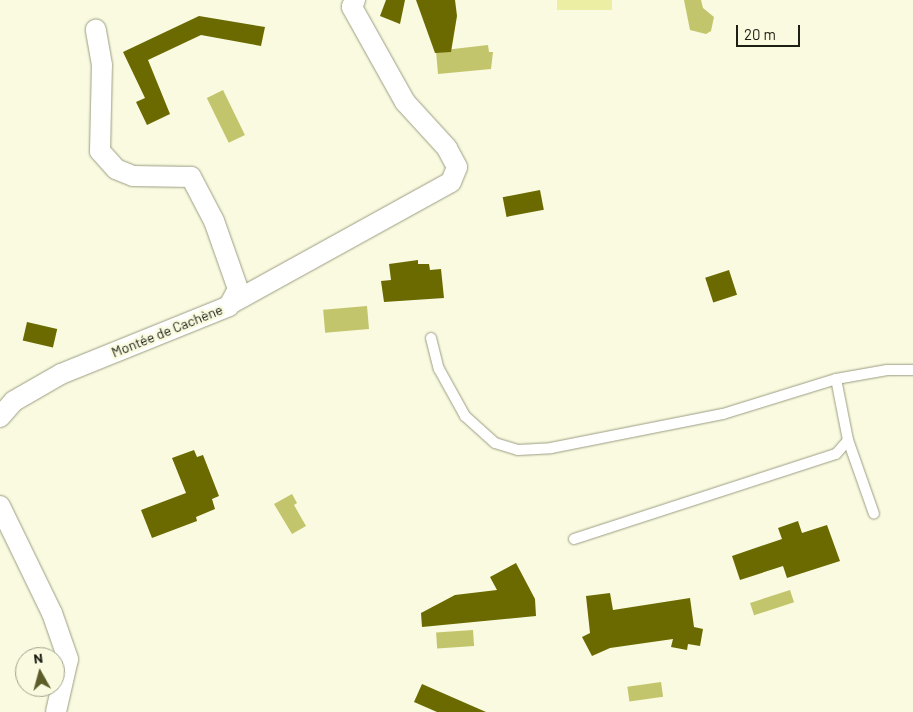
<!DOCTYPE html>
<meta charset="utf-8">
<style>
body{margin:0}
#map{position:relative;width:913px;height:712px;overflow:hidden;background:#f9fadf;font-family:Barlow,sans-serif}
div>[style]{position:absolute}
.green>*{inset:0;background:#eceea4;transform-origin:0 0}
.water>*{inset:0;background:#c3c56d;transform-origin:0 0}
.building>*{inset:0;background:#6a6a00;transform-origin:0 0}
.roads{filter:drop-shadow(0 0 1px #9c9d84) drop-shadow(0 0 1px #9c9d84)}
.lane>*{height:10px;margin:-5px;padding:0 5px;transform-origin:5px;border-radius:5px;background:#fff}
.street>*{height:20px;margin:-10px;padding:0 10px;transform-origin:10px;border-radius:10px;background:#fff}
span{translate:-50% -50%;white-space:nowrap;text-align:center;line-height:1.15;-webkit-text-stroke:5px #f9fadf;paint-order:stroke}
.street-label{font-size:14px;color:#1d1e14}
.north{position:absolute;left:15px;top:647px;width:50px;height:50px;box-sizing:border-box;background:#f9fadf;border:1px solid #a1a28e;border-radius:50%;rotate:353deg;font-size:14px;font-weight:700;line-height:20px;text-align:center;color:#1d1e14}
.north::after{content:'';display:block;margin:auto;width:18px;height:22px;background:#5c5c29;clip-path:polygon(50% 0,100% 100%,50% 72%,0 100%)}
.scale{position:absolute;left:736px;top:25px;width:64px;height:22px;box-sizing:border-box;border:2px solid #1d1e14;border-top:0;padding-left:6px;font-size:15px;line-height:18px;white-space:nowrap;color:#1d1e14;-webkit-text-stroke:4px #f9fadf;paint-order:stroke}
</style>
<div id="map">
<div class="green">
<div style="left:557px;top:0;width:55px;height:10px"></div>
</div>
<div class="water">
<div style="clip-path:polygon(684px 0,701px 0,703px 8px,714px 17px,711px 31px,706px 34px,690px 30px)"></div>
<div style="clip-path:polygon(488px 45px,489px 52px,493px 52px,491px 69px,438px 74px,436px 51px)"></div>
<div style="left:223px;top:90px;width:50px;height:18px;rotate:64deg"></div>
<div style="left:367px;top:306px;width:23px;height:44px;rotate:85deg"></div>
<div style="clip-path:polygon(292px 494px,297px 503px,294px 505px,306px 526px,292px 534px,274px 504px)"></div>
<div style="left:790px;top:590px;width:13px;height:42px;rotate:72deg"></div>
<div style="left:473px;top:630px;width:16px;height:37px;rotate:86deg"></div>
<div style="left:661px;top:682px;width:15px;height:34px;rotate:82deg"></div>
</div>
<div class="building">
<div style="clip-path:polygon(386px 0,405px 0,400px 24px,380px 16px)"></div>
<div style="clip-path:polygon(416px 0,455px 0,457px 16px,451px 52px,435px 53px)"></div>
<div style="clip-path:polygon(199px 16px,265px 27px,261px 46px,201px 35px,148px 60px,170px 114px,147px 125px,136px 102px,145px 98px,123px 52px)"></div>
<div style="left:540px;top:190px;width:20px;height:38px;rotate:79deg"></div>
<div style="clip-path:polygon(418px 260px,418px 264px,429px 264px,430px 270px,441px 269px,444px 298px,384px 302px,381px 281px,391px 280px,389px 264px)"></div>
<div style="left:729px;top:270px;width:26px;height:25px;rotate:72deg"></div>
<div style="left:27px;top:322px;width:31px;height:19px;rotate:13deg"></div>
<div style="clip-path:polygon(194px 450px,197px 457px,203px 455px,219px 496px,212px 499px,215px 509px,196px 517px,197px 521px,152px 538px,141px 510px,186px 493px,172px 458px)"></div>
<div style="clip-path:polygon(798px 521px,802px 533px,827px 525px,840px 561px,787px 578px,783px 566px,740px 580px,732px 556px,782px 539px,778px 528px)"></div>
<div style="clip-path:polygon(516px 563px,535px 599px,536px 616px,422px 627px,421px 613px,455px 595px,497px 590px,490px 577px)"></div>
<div style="clip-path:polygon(610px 593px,613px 610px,690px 598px,694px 627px,703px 629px,700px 646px,688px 644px,687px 650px,671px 647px,673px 639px,610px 648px,592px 656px,582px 637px,590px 633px,586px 596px)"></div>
<div style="clip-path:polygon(422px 684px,486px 712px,437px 712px,414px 702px)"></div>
</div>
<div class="roads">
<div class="lane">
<div style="left:431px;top:338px;width:32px;rotate:76deg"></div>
<div style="left:439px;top:369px;width:54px;rotate:61deg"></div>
<div style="left:465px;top:416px;width:40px;rotate:42deg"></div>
<div style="left:495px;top:443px;width:24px;rotate:17deg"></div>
<div style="left:518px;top:450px;width:33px;rotate:-3deg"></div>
<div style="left:551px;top:448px;width:175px;rotate:-11.2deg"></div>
<div style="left:723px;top:414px;width:118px;rotate:-17.2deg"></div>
<div style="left:848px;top:440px;width:78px;rotate:70.6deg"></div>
<div style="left:574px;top:539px;width:275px;rotate:-18deg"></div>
<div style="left:836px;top:454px;width:18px;rotate:-49deg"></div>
<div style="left:848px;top:440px;width:62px;rotate:-101.1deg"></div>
<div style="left:836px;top:379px;width:52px;rotate:-10deg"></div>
<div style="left:887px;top:370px;width:26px"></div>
</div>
<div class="street">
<div style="left:230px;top:304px;width:252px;rotate:-28.9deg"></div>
<div style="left:451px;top:182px;width:16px;rotate:-68deg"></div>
<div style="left:457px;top:167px;width:21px;rotate:-118deg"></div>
<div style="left:447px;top:148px;width:62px;rotate:-132.4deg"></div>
<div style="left:405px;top:102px;width:109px;rotate:-119.2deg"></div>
<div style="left:352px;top:7px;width:8px;rotate:-67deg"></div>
<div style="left:0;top:417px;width:21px;rotate:-49deg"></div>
<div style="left:14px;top:401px;width:54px;rotate:-29.9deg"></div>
<div style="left:61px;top:374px;width:181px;rotate:-22deg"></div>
<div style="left:229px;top:306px;width:19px;rotate:-62deg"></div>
<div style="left:238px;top:289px;width:72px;rotate:-109.4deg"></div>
<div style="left:214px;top:221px;width:50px;rotate:-117.6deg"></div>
<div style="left:191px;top:177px;width:58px;rotate:-179deg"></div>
<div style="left:133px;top:176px;width:18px;rotate:-158deg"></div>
<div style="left:116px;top:169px;width:24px;rotate:-132deg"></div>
<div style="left:100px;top:151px;width:86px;rotate:-88.7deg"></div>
<div style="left:102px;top:65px;width:36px;rotate:-100deg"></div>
<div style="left:0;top:506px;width:119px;rotate:64.1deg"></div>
<div style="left:52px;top:613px;width:49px;rotate:70.8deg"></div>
<div style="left:68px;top:659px;width:54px;rotate:102.8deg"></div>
</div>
</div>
<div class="street-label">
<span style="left:167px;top:331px;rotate:-22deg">Montée de Cachène</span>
</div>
<div class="north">N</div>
<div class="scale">20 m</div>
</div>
